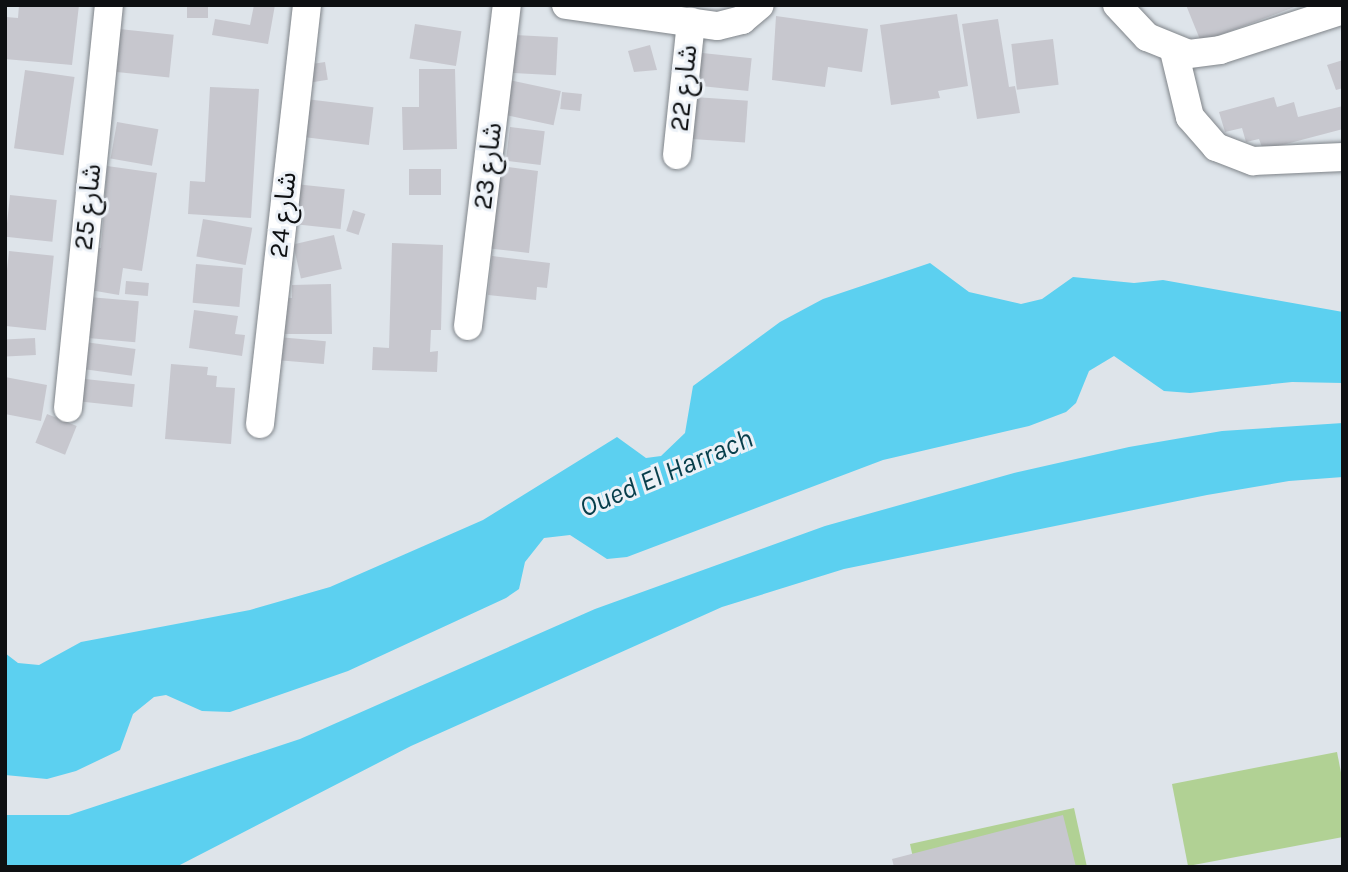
<!DOCTYPE html>
<meta charset="utf-8">
<style>
body{margin:0}
#map{position:relative;width:1348px;height:872px;overflow:hidden;background:#dee4ea;font-family:Karla,"Noto Sans Arabic",sans-serif}
div>[style]{position:absolute}
.green>*{inset:0;background:#b1d194}
.water>*{inset:0;background:#5cd0f0}
.building>*{inset:0;background:#c7c7ce;transform-origin:0 0}
.roads{filter:drop-shadow(0 0 2px #7f8489) drop-shadow(0 0 2px #7f8489)}
.minor>*{height:28px;margin:-14px;padding:0 14px;transform-origin:14px;border-radius:14px;background:#fff}
span{translate:-50% -50%;white-space:nowrap;text-align:center;line-height:1.15;-webkit-text-stroke:6px #ecf1f7;paint-order:stroke}
.street-label{font-size:26px;color:#0e1012}
.water-label{font-size:28px;color:#073e4b;font-style:italic}
.frame{position:absolute;inset:0;border:7px solid #0e1012;pointer-events:none}
</style>
<div id="map">
<div class="green">
<div style="clip-path:polygon(1337px 752px,1343px 783px,1343px 837px,1188px 866px,1172px 784px)"></div>
<div style="clip-path:polygon(1074px 808px,1087px 867px,915px 867px,910px 844px)"></div>
</div>
<div class="water">
<div style="clip-path:polygon(930px 263px,969px 292px,1021px 304px,1042px 299px,1073px 277px,1134px 283px,1163px 280px,1343px 312px,1343px 383px,1292px 382px,1190px 393px,1164px 391px,1114px 356px,1089px 371px,1076px 403px,1066px 412px,1029px 426px,883px 460px,627px 557px,607px 559px,570px 535px,544px 538px,525px 562px,519px 589px,506px 598px,348px 671px,230px 712px,202px 711px,166px 695px,154px 697px,133px 714px,120px 750px,76px 771px,47px 779px,5px 775px,5px 653px,18px 663px,39px 665px,81px 642px,250px 610px,330px 587px,483px 520px,617px 437px,646px 458px,661px 456px,685px 433px,693px 386px,780px 322px,823px 299px)"></div>
<div style="clip-path:polygon(1343px 423px,1343px 477px,1289px 481px,1207px 495px,844px 569px,722px 607px,411px 746px,176px 867px,5px 867px,5px 815px,69px 815px,300px 739px,595px 609px,825px 526px,1014px 473px,1129px 447px,1222px 431px)"></div>
</div>
<div class="building">
<div style="clip-path:polygon(19px 5px,79px 5px,72px 65px,5px 59px,6px 17px,18px 18px)"></div>
<div style="left:187px;top:5px;width:21px;height:13px"></div>
<div style="clip-path:polygon(254px 5px,275px 5px,268px 44px,212px 35px,215px 19px,250px 25px)"></div>
<div style="clip-path:polygon(1186px 5px,1296px 5px,1297px 6px,1201px 42px)"></div>
<div style="clip-path:polygon(957px 14px,968px 86px,938px 91px,940px 98px,891px 105px,880px 25px)"></div>
<div style="clip-path:polygon(776px 16px,868px 29px,862px 72px,828px 67px,825px 87px,772px 80px)"></div>
<div style="clip-path:polygon(998px 19px,1009px 87px,1015px 86px,1020px 113px,977px 119px,962px 24px)"></div>
<div style="left:415px;top:24px;width:47px;height:35px;rotate:9deg"></div>
<div style="left:119px;top:29px;width:55px;height:43px;rotate:6deg"></div>
<div style="left:515px;top:35px;width:43px;height:38px;rotate:3deg"></div>
<div style="left:1053px;top:39px;width:46px;height:42px;rotate:83deg"></div>
<div style="clip-path:polygon(650px 45px,657px 70px,634px 72px,628px 51px)"></div>
<div style="left:693px;top:52px;width:59px;height:33px;rotate:6deg"></div>
<div style="clip-path:polygon(1343px 60px,1343px 88px,1336px 90px,1327px 65px)"></div>
<div style="left:325px;top:62px;width:18px;height:16px;rotate:81deg"></div>
<div style="clip-path:polygon(419px 69px,455px 69px,457px 149px,403px 150px,402px 107px,419px 107px)"></div>
<div style="left:25px;top:70px;width:50px;height:79px;rotate:8deg"></div>
<div style="left:509px;top:80px;width:53px;height:35px;rotate:12deg"></div>
<div style="clip-path:polygon(210px 87px,259px 89px,251px 218px,188px 214px,190px 181px,205px 182px)"></div>
<div style="left:562px;top:92px;width:20px;height:17px;rotate:6deg"></div>
<div style="left:695px;top:97px;width:53px;height:42px;rotate:4deg"></div>
<div style="clip-path:polygon(1274px 97px,1277px 107px,1294px 102px,1298px 117px,1343px 106px,1343px 129px,1263px 150px,1259px 139px,1246px 142px,1242px 128px,1225px 132px,1219px 112px)"></div>
<div style="left:306px;top:99px;width:68px;height:38px;rotate:7deg"></div>
<div style="left:117px;top:122px;width:42px;height:37px;rotate:10deg"></div>
<div style="left:510px;top:127px;width:35px;height:34px;rotate:7deg"></div>
<div style="clip-path:polygon(107px 166px,157px 173px,142px 271px,123px 268px,119px 295px,84px 289px,90px 247px,101px 248px)"></div>
<div style="clip-path:polygon(500px 166px,538px 171px,529px 253px,485px 248px)"></div>
<div style="left:409px;top:169px;width:32px;height:26px"></div>
<div style="left:295px;top:184px;width:50px;height:40px;rotate:6deg"></div>
<div style="left:10px;top:195px;width:47px;height:42px;rotate:6deg"></div>
<div style="left:353px;top:210px;width:13px;height:22px;rotate:18deg"></div>
<div style="left:203px;top:219px;width:50px;height:38px;rotate:10deg"></div>
<div style="left:334px;top:235px;width:35px;height:42px;rotate:77deg"></div>
<div style="clip-path:polygon(392px 243px,443px 245px,441px 330px,431px 330px,430px 352px,438px 351px,437px 372px,372px 370px,373px 347px,389px 348px)"></div>
<div style="left:9px;top:251px;width:45px;height:75px;rotate:6deg"></div>
<div style="clip-path:polygon(492px 256px,550px 263px,547px 288px,537px 287px,536px 300px,488px 295px)"></div>
<div style="left:196px;top:264px;width:47px;height:39px;rotate:5deg"></div>
<div style="left:126px;top:281px;width:23px;height:13px;rotate:5deg"></div>
<div style="clip-path:polygon(331px 284px,332px 334px,282px 334px,282px 298px,292px 298px,292px 285px)"></div>
<div style="left:89px;top:297px;width:50px;height:41px;rotate:5deg"></div>
<div style="clip-path:polygon(194px 310px,238px 316px,235px 334px,245px 335px,242px 356px,189px 348px)"></div>
<div style="left:278px;top:337px;width:48px;height:23px;rotate:5deg"></div>
<div style="left:35px;top:338px;width:17px;height:30px;rotate:87deg"></div>
<div style="left:85px;top:342px;width:51px;height:27px;rotate:8deg"></div>
<div style="clip-path:polygon(171px 364px,208px 367px,207px 375px,217px 376px,216px 387px,235px 388px,231px 444px,165px 439px)"></div>
<div style="clip-path:polygon(5px 377px,47px 385px,41px 421px,5px 414px)"></div>
<div style="left:85px;top:379px;width:50px;height:23px;rotate:6deg"></div>
<div style="left:47px;top:414px;width:32px;height:31px;rotate:22deg"></div>
<div style="clip-path:polygon(1063px 815px,1076px 867px,894px 867px,892px 859px)"></div>
</div>
<div class="roads">
<div class="minor">
<div style="left:566px;top:5px;width:153px;rotate:7.9deg"></div>
<div style="left:718px;top:26px;width:25px;rotate:-14deg"></div>
<div style="left:742px;top:20px;width:23px;rotate:-40deg"></div>
<div style="left:1117px;top:5px;width:44px;rotate:46.8deg"></div>
<div style="left:1147px;top:37px;width:45px;rotate:22deg"></div>
<div style="left:1189px;top:54px;width:31px;rotate:-7deg"></div>
<div style="left:1220px;top:50px;width:129px;rotate:-18deg"></div>
<div style="left:1174px;top:51px;width:68px;rotate:76.4deg"></div>
<div style="left:1190px;top:117px;width:40px;rotate:49deg"></div>
<div style="left:1216px;top:147px;width:40px;rotate:21deg"></div>
<div style="left:1253px;top:161px;width:90px;rotate:-2.5deg"></div>
<div style="left:677px;top:155px;width:134px;rotate:-84deg"></div>
<div style="left:468px;top:326px;width:323px;rotate:-83.1deg"></div>
<div style="left:68px;top:408px;width:405px;rotate:-84.2deg"></div>
<div style="left:260px;top:424px;width:422px;rotate:-83.6deg"></div>
</div>
</div>
<div class="street-label">
<span style="left:684px;top:88px;rotate:-84deg">شارع 22</span>
<span style="left:488px;top:166px;rotate:-83deg">شارع 23</span>
<span style="left:88px;top:207px;rotate:-84deg">شارع 25</span>
<span style="left:283px;top:215px;rotate:-84deg">شارع 24</span>
</div>
<div class="water-label">
<span style="left:666px;top:473px;rotate:-23deg">Oued El Harrach</span>
</div>
<div class="frame"></div>
</div>
